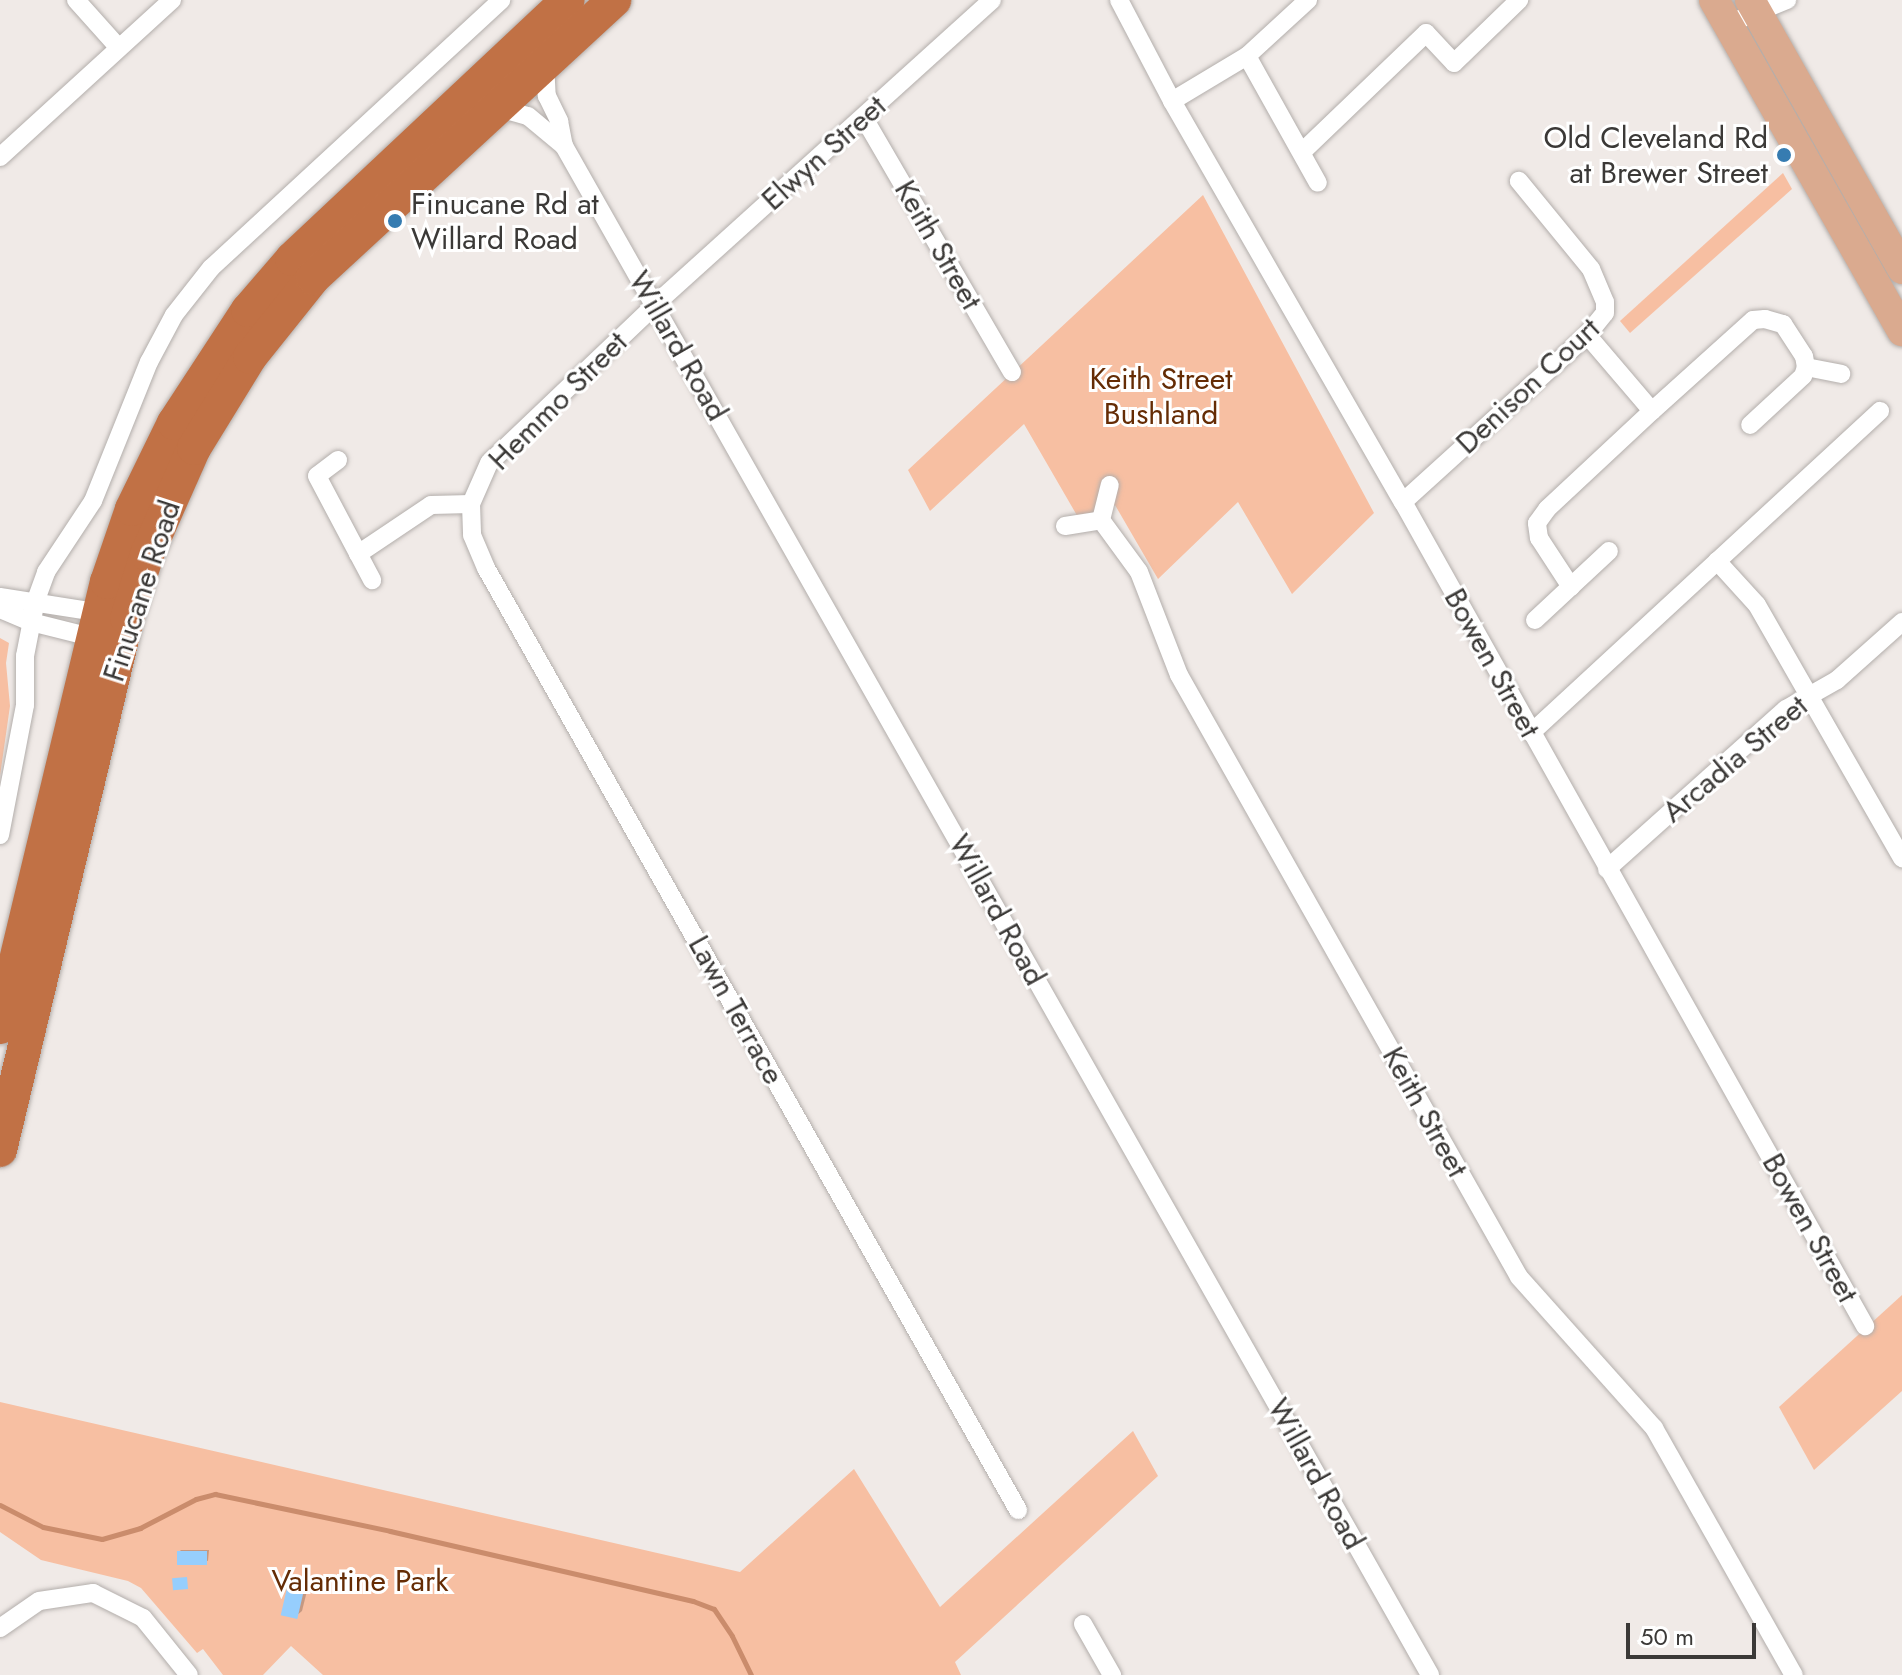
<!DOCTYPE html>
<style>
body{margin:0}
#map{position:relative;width:1902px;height:1675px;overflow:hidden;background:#f0eae7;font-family:Jost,sans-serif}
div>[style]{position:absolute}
.green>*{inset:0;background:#f7bfa2}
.shadow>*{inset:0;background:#0003}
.stream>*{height:5px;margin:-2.5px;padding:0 2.5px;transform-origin:2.5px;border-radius:2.5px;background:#ca8c6c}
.building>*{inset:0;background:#96cefd;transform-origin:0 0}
.roads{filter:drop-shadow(0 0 2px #b3aeab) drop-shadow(0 0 2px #b3aeab)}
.street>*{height:18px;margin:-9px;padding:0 9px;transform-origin:9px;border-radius:9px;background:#fff}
.primary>*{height:30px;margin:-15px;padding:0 15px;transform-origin:15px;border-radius:15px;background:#daaa8f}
.highway>*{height:34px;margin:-17px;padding:0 17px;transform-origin:17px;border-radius:17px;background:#c17145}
.dots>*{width:22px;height:22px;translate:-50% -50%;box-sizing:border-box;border:4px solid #fff;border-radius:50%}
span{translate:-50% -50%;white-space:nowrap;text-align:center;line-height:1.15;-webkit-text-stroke:6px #fff;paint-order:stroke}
.poi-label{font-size:30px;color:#3b3937}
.right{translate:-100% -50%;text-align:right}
.left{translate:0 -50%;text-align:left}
.street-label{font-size:30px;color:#3b3937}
.park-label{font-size:30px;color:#652c05}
.scale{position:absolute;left:1626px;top:1623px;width:130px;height:36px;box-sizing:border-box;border:4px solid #3b3937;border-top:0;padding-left:10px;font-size:24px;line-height:28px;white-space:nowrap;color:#3b3937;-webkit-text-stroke:6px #fff;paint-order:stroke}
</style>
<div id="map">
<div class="green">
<div style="clip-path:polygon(1783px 173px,1792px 189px,1630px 333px,1620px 321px)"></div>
<div style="clip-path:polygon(1203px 195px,1374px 513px,1292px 594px,1238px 502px,1158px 579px,1115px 505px,1086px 531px,1024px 424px,930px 511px,908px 470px)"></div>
<div style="clip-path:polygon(0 638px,9px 643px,6px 663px,10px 706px,0 776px)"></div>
<div style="clip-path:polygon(1902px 1295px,1902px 1391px,1814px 1470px,1779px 1407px)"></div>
<div style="clip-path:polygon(0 1402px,740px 1572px,854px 1469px,940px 1607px,1133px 1431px,1158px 1476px,955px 1662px,961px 1675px,323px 1675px,291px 1646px,263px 1675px,223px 1675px,203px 1649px,197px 1653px,141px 1588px,128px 1581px,41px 1560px,0 1532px)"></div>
</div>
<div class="shadow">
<div style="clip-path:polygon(181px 1550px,209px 1550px,208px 1561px,179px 1552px)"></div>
<div style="clip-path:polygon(295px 1584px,308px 1587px,302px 1611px,296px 1616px,289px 1589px)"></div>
</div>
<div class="stream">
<div style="left:0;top:1505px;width:48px;rotate:27.1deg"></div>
<div style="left:43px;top:1527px;width:60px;rotate:11.5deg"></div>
<div style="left:102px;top:1539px;width:40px;rotate:-16deg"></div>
<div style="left:140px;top:1528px;width:63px;rotate:-27.4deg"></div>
<div style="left:196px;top:1499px;width:20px;rotate:-15deg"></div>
<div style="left:215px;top:1494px;width:179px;rotate:11.9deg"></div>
<div style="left:390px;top:1531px;width:311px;rotate:13deg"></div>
<div style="left:693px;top:1601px;width:22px;rotate:21deg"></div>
<div style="left:714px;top:1609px;width:32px;rotate:56deg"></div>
<div style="left:732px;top:1636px;width:43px;rotate:64deg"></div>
</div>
<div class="building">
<div style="left:177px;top:1551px;width:30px;height:14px"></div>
<div style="left:187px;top:1577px;width:12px;height:15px;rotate:85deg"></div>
<div style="left:287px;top:1588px;width:17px;height:28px;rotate:13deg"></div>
</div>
<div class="roads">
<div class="street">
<div style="left:76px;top:0;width:64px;rotate:48.1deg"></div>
<div style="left:992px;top:0;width:455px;rotate:137.9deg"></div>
<div style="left:655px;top:305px;width:229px;rotate:136.4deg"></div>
<div style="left:489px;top:463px;width:45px;rotate:113.7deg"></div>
<div style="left:471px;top:504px;width:31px;rotate:88deg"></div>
<div style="left:472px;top:535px;width:36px;rotate:67deg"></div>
<div style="left:486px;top:568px;width:1082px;rotate:60.54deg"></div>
<div style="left:1119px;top:0;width:114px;rotate:62.3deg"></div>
<div style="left:1172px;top:101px;width:463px;rotate:60.1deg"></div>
<div style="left:1403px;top:502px;width:945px;rotate:60.72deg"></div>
<div style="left:1728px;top:24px;width:64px;rotate:-22.1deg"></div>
<div style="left:1247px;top:56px;width:145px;rotate:60.8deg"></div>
<div style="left:545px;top:63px;width:33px;rotate:87deg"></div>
<div style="left:547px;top:96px;width:28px;rotate:64deg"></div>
<div style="left:559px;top:121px;width:25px;rotate:79deg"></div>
<div style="left:564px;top:146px;width:1757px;rotate:60.47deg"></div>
<div style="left:1172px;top:101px;width:87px;rotate:-31deg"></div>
<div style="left:1247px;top:56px;width:83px;rotate:-42.6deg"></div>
<div style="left:496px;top:107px;width:33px;rotate:16deg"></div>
<div style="left:528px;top:116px;width:47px;rotate:39.8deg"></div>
<div style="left:864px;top:118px;width:294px;rotate:59.8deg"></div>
<div style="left:1302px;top:152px;width:172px;rotate:-43.8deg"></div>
<div style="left:1426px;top:33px;width:41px;rotate:47deg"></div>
<div style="left:1454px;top:63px;width:91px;rotate:-44.1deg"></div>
<div style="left:0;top:157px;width:233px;rotate:-42.4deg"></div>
<div style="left:1806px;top:367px;width:36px;rotate:11deg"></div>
<div style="left:1652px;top:411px;width:136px;rotate:-42deg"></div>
<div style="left:1753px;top:320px;width:12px;rotate:-5deg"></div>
<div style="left:1765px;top:319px;width:19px;rotate:16deg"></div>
<div style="left:1783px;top:324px;width:38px;rotate:57deg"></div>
<div style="left:1804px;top:356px;width:11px;rotate:80deg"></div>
<div style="left:1806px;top:367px;width:9px;rotate:108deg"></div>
<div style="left:1803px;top:376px;width:72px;rotate:137.2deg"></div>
<div style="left:338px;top:460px;width:26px;rotate:143deg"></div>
<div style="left:317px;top:476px;width:118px;rotate:62.1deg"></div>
<div style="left:1403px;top:502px;width:248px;rotate:-42.2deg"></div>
<div style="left:1587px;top:335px;width:28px;rotate:-51deg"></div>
<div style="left:1605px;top:313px;width:11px;rotate:-90deg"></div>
<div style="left:1605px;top:302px;width:36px;rotate:-113deg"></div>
<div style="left:1591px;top:269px;width:114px;rotate:-129.3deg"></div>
<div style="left:1101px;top:520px;width:64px;rotate:53.8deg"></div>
<div style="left:1139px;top:572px;width:110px;rotate:68.8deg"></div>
<div style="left:1179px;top:675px;width:691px;rotate:60.54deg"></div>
<div style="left:1519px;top:1277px;width:203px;rotate:48.2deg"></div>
<div style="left:1654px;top:1428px;width:284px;rotate:60.5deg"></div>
<div style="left:1065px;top:526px;width:36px;rotate:-9deg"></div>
<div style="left:1101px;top:520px;width:36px;rotate:-76deg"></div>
<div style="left:358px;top:554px;width:88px;rotate:-33.9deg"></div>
<div style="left:431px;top:505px;width:40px;rotate:-1.4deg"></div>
<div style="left:1717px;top:561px;width:59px;rotate:47.7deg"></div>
<div style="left:1757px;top:605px;width:292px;rotate:60.2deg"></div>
<div style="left:1571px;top:587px;width:59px;rotate:-123.1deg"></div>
<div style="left:1539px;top:538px;width:15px;rotate:-98deg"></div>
<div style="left:1537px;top:523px;width:17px;rotate:-54deg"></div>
<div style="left:1547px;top:509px;width:144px;rotate:-43deg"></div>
<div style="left:1652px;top:411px;width:100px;rotate:-130.5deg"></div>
<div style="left:0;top:597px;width:109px;rotate:8.9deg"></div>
<div style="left:0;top:609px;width:34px;rotate:23deg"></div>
<div style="left:31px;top:622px;width:70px;rotate:14deg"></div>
<div style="left:1535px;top:620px;width:101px;rotate:-43deg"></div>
<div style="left:1531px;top:733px;width:475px;rotate:-42.7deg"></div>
<div style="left:0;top:835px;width:132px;rotate:-79.1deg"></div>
<div style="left:25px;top:705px;width:49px;rotate:-90deg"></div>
<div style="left:25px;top:656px;width:57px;rotate:-78.9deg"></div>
<div style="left:36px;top:600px;width:30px;rotate:-70deg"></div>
<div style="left:46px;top:572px;width:85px;rotate:-56.5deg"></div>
<div style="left:93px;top:501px;width:150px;rotate:-68.1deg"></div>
<div style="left:149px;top:362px;width:53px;rotate:-62deg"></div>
<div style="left:174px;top:315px;width:60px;rotate:-51.8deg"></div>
<div style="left:211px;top:268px;width:395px;rotate:-42.7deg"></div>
<div style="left:1607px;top:869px;width:240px;rotate:-41.8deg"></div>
<div style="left:1786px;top:709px;width:59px;rotate:-29.6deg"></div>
<div style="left:1837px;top:680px;width:87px;rotate:-41.7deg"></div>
<div style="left:1083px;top:1624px;width:59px;rotate:60.4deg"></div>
<div style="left:0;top:1628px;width:47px;rotate:-34.7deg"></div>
<div style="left:39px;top:1601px;width:55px;rotate:-8.4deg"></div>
<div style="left:93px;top:1593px;width:56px;rotate:26.6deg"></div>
<div style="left:143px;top:1618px;width:73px;rotate:51.1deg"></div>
</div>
<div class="primary">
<div style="left:1714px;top:0;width:381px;rotate:60.4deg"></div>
<div style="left:1750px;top:0;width:309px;rotate:60.5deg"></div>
</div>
<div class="highway">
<div style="left:0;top:1027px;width:458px;rotate:-76.5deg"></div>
<div style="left:107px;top:582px;width:77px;rotate:-71.1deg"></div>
<div style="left:132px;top:509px;width:96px;rotate:-64deg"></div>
<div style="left:174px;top:423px;width:135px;rotate:-56.8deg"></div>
<div style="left:248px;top:310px;width:67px;rotate:-49.2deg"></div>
<div style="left:292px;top:259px;width:378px;rotate:-43.2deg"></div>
<div style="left:0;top:1150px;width:547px;rotate:-76.57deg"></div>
<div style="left:127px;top:618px;width:67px;rotate:-72.6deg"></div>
<div style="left:147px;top:554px;width:116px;rotate:-66.1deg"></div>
<div style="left:194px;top:448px;width:107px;rotate:-58.4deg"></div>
<div style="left:250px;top:357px;width:101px;rotate:-51.4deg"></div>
<div style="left:313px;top:278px;width:410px;rotate:-42.7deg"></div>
</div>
</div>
<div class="dots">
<div style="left:1784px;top:155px;background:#367cb1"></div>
<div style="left:395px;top:221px;background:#367cb1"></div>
</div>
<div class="poi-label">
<span class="right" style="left:1768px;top:155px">Old Cleveland Rd<br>at Brewer Street</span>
<span class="left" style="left:411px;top:221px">Finucane Rd at<br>Willard Road</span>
</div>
<div class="street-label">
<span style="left:824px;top:153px;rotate:-42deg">Elwyn Street</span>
<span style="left:938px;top:245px;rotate:60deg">Keith Street</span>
<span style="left:678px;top:346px;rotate:60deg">Willard Road</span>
<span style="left:1528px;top:386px;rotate:-43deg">Denison Court</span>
<span style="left:558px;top:401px;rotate:-45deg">Hemmo Street</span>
<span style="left:142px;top:591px;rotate:-72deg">Finucane Road</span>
<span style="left:1492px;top:663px;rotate:61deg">Bowen Street</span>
<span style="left:1735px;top:759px;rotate:-40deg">Arcadia Street</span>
<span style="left:997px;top:910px;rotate:61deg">Willard Road</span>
<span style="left:736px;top:1010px;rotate:61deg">Lawn Terrace</span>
<span style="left:1425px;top:1112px;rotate:61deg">Keith Street</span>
<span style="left:1810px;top:1228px;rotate:61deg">Bowen Street</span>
<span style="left:1316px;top:1474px;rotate:61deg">Willard Road</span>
</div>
<div class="park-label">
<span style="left:1161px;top:396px">Keith Street<br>Bushland</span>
<span style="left:360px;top:1581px">Valantine Park</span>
</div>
<div class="scale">50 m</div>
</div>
